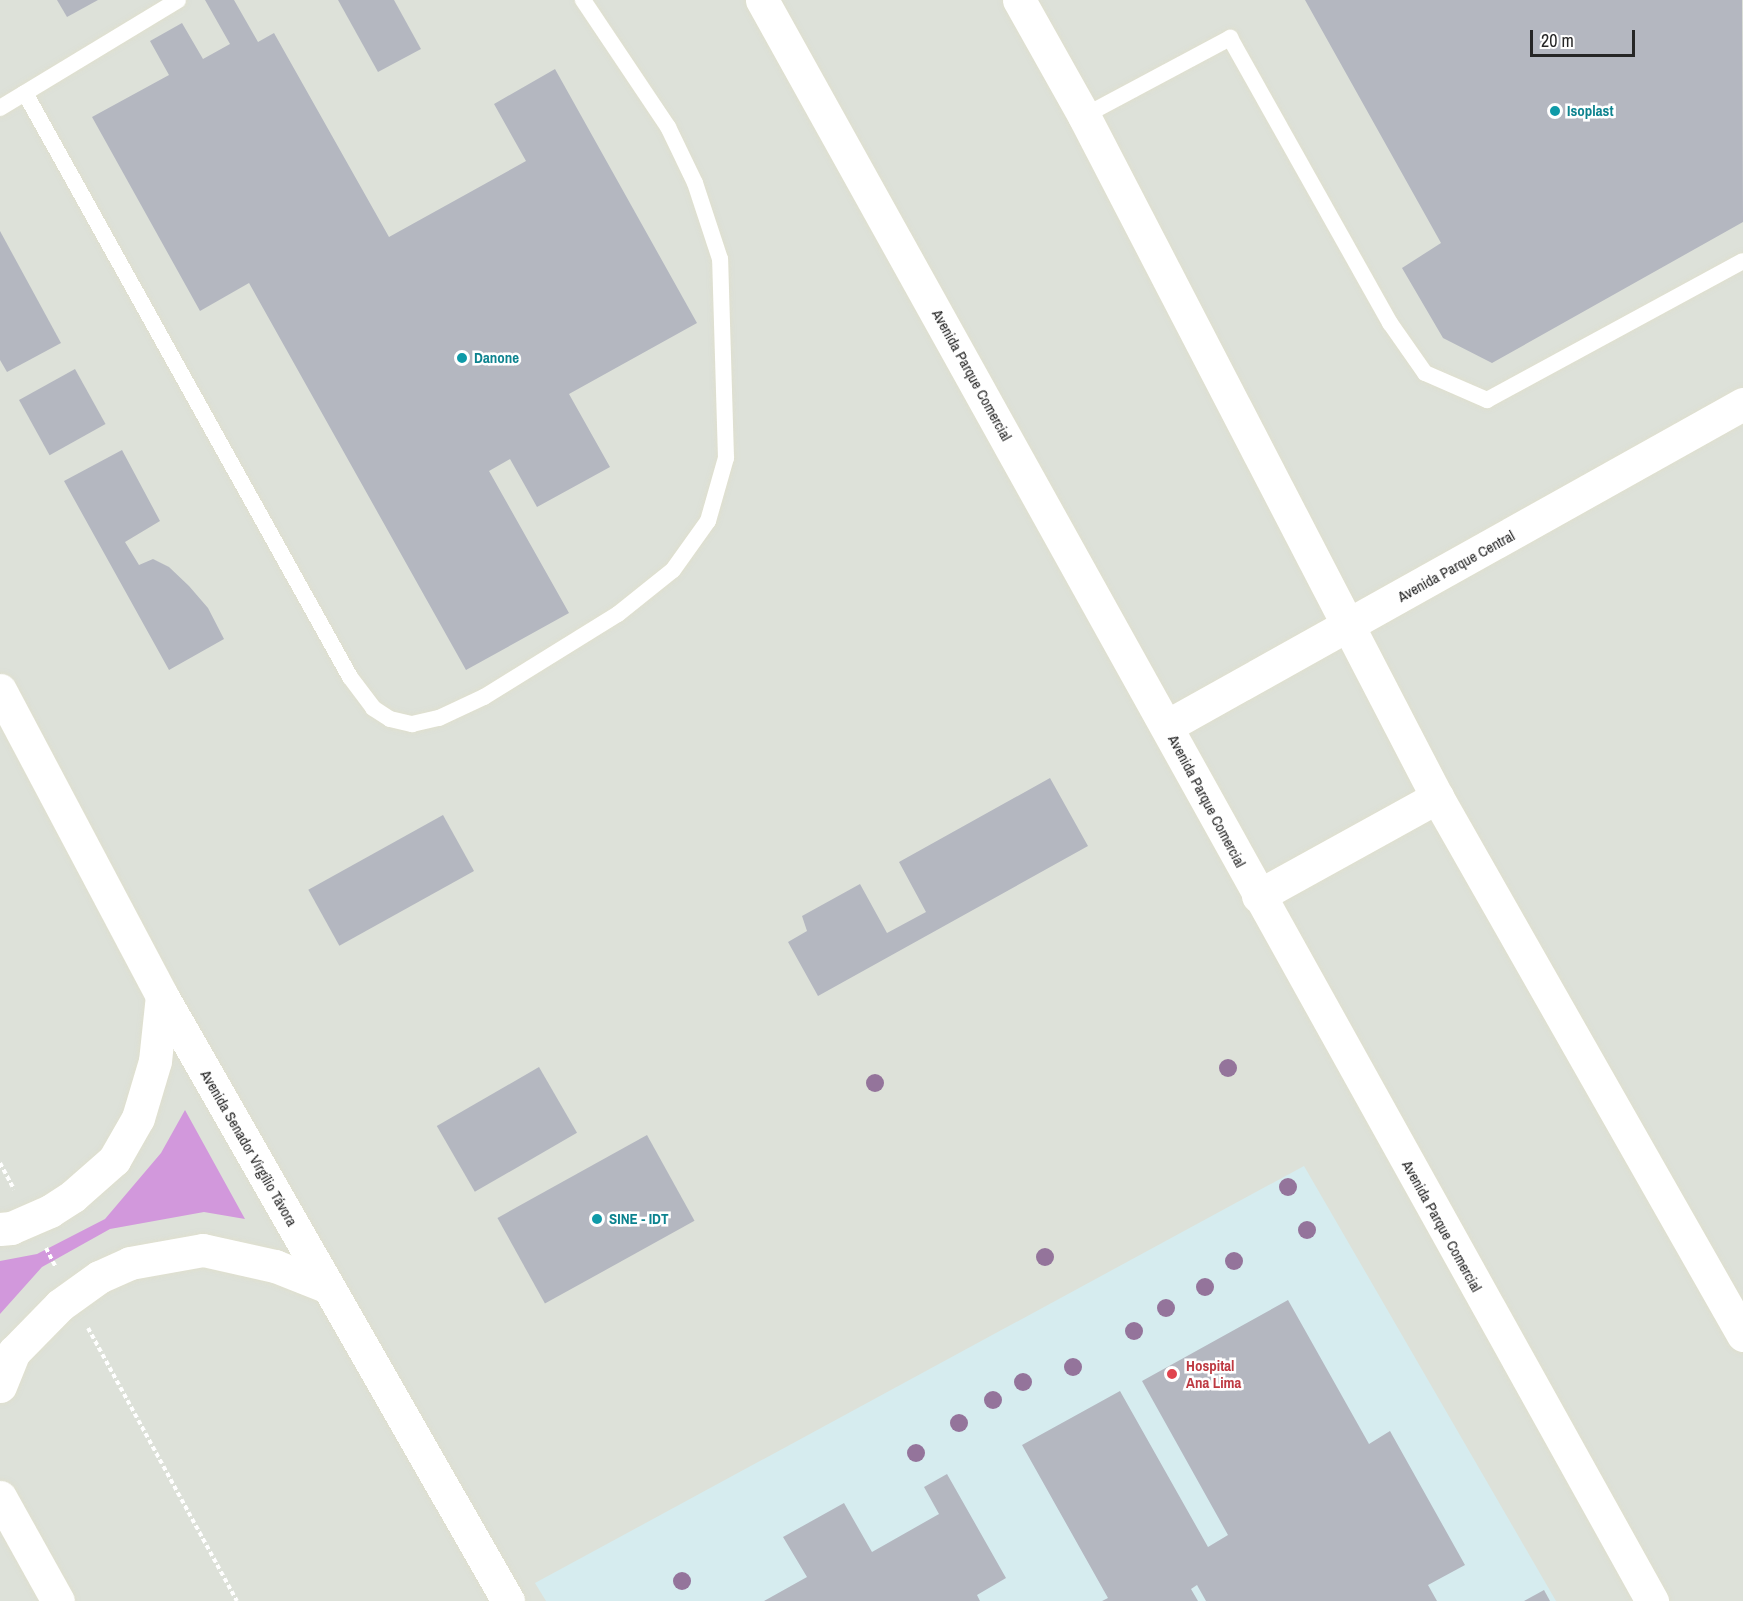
<!DOCTYPE html>
<meta charset="utf-8">
<style>
body{margin:0}
#map{position:relative;width:1743px;height:1601px;overflow:hidden;background:#d9dce8;font-family:"Archivo Narrow",sans-serif}
div>[style]{position:absolute}
.industrial>*{inset:0;background:#dde1d9;transform-origin:0 0}
.medical>*{inset:0;background:#d6ecef}
.green>*{inset:0;background:#d298dc}
.building>*{inset:0;background:#b4b7c0;transform-origin:0 0}
.path>*{height:4px;margin-top:-2px;transform-origin:0;background:repeating-linear-gradient(90deg,#fff 0 4.5px,transparent 0 7.5px)}
.roads{filter:drop-shadow(0 0 2px #dfdfce) drop-shadow(0 0 2px #dfdfce)}
.service>*{height:16px;margin:-8px;padding:0 8px;transform-origin:8px;border-radius:8px;background:#fff}
.minor>*{height:33px;margin:-16.5px;padding:0 16.5px;transform-origin:16.5px;border-radius:16.5px;background:#fff}
.secondary>*{height:33px;margin:-16.5px;padding:0 16.5px;transform-origin:16.5px;border-radius:16.5px;background:#fff}
.trees>*{width:18px;height:18px;margin:-9px;border-radius:50%;background:#94749b}
.dots>*{width:16px;height:16px;translate:-50% -50%;box-sizing:border-box;border:3px solid #fff;border-radius:50%}
span{translate:-50% -50%;white-space:nowrap;text-align:center;line-height:1.15;-webkit-text-stroke:5px #fff;paint-order:stroke}
.culture-label{font-size:15px;color:#0d838f;font-weight:700}
.left{translate:0 -50%;text-align:left}
.street-label{font-size:15px;color:#262626}
.health-label{font-size:15px;color:#be3a42;font-weight:700}
.scale{position:absolute;left:1530px;top:30px;width:105px;height:27px;box-sizing:border-box;border:3px solid #262626;border-top:0;padding-left:8px;font-size:18px;line-height:21px;white-space:nowrap;color:#262626;-webkit-text-stroke:4px #fff;paint-order:stroke}
</style>
<div id="map">
<div class="industrial">
<div style="left:0;top:0;width:1743px;height:1601px"></div>
</div>
<div class="medical">
<div style="clip-path:polygon(1304px 1166px,1556px 1601px,546px 1601px,535px 1583px)"></div>
</div>
<div class="green">
<div style="clip-path:polygon(185px 1110px,245px 1219px,204px 1212px,110px 1229px,42px 1267px,0 1314px,0 1261px,37px 1254px,105px 1219px,161px 1153px)"></div>
</div>
<div class="building">
<div style="clip-path:polygon(57px 0,98px 0,67px 17px)"></div>
<div style="clip-path:polygon(205px 0,234px 0,258px 42px,274px 33px,389px 237px,526px 161px,494px 104px,555px 69px,697px 323px,569px 394px,610px 467px,537px 507px,510px 459px,489px 471px,569px 613px,466px 670px,249px 283px,200px 311px,92px 117px,169px 75px,150px 41px,182px 23px,203px 59px,230px 44px)"></div>
<div style="clip-path:polygon(338px 0,394px 0,421px 49px,378px 72px)"></div>
<div style="clip-path:polygon(1305px 0,1742px 0,1743px 222px,1492px 363px,1443px 338px,1402px 268px,1441px 243px)"></div>
<div style="clip-path:polygon(0 231px,61px 343px,7px 372px,0 360px)"></div>
<div style="left:75px;top:369px;width:63px;height:64px;rotate:61deg"></div>
<div style="clip-path:polygon(122px 450px,160px 521px,125px 542px,139px 565px,153px 559px,169px 567px,189px 586px,208px 608px,224px 639px,169px 670px,64px 481px)"></div>
<div style="clip-path:polygon(1050px 778px,1088px 846px,818px 996px,788px 942px,807px 931px,802px 916px,860px 884px,887px 933px,926px 912px,899px 862px)"></div>
<div style="left:443px;top:815px;width:64px;height:154px;rotate:61deg"></div>
<div style="left:539px;top:1067px;width:76px;height:118px;rotate:60deg"></div>
<div style="left:647px;top:1135px;width:98px;height:171px;rotate:61deg"></div>
<div style="clip-path:polygon(1288px 1300px,1369px 1444px,1390px 1431px,1465px 1565px,1428px 1585px,1437px 1601px,1206px 1601px,1197px 1585px,1191px 1589px,1198px 1601px,1102px 1601px,1108px 1598px,1022px 1445px,1120px 1391px,1208px 1547px,1228px 1535px,1142px 1381px)"></div>
<div style="clip-path:polygon(947px 1474px,1006px 1578px,977px 1595px,980px 1601px,764px 1601px,807px 1577px,783px 1537px,844px 1503px,872px 1552px,939px 1514px,924px 1487px)"></div>
<div style="clip-path:polygon(1544px 1590px,1550px 1601px,1524px 1601px)"></div>
</div>
<div class="path">
<div style="left:0;top:1163px;width:30px;rotate:62deg"></div>
<div style="left:46px;top:1248px;width:20px;rotate:63deg"></div>
<div style="left:88px;top:1328px;width:311px;rotate:61.4deg"></div>
</div>
<div class="roads">
<div class="service">
<div style="left:25px;top:93px;width:668px;rotate:60.9deg"></div>
<div style="left:350px;top:677px;width:39px;rotate:53deg"></div>
<div style="left:373px;top:708px;width:20px;rotate:33deg"></div>
<div style="left:390px;top:719px;width:23px;rotate:13deg"></div>
<div style="left:412px;top:724px;width:28px;rotate:-13deg"></div>
<div style="left:439px;top:718px;width:50px;rotate:-25deg"></div>
<div style="left:484px;top:697px;width:158px;rotate:-31.8deg"></div>
<div style="left:618px;top:614px;width:70px;rotate:-38.7deg"></div>
<div style="left:673px;top:570px;width:60px;rotate:-54.5deg"></div>
<div style="left:708px;top:521px;width:66px;rotate:-74.1deg"></div>
<div style="left:726px;top:458px;width:199px;rotate:-91.7deg"></div>
<div style="left:720px;top:259px;width:80px;rotate:-108.2deg"></div>
<div style="left:695px;top:183px;width:62px;rotate:-115.7deg"></div>
<div style="left:668px;top:127px;width:153px;rotate:-123.8deg"></div>
<div style="left:0;top:108px;width:208px;rotate:-31.2deg"></div>
<div style="left:1084px;top:116px;width:166px;rotate:-28.1deg"></div>
<div style="left:1230px;top:38px;width:327px;rotate:60.7deg"></div>
<div style="left:1390px;top:323px;width:61px;rotate:55deg"></div>
<div style="left:1425px;top:373px;width:68px;rotate:23.5deg"></div>
<div style="left:1487px;top:400px;width:291px;rotate:-28.5deg"></div>
</div>
<div class="minor">
<div style="left:762px;top:0;width:1832px;rotate:60.93deg"></div>
<div style="left:1019px;top:0;width:133px;rotate:60.7deg"></div>
<div style="left:1084px;top:116px;width:767px;rotate:62.6deg"></div>
<div style="left:1437px;top:797px;width:619px;rotate:60.37deg"></div>
<div style="left:1167px;top:726px;width:660px;rotate:-29.21deg"></div>
<div style="left:1258px;top:896px;width:205px;rotate:-28.9deg"></div>
</div>
<div class="secondary">
<div style="left:0;top:690px;width:346px;rotate:62.1deg"></div>
<div style="left:162px;top:996px;width:697px;rotate:60.23deg"></div>
<div style="left:0;top:1229px;width:11px;rotate:-5deg"></div>
<div style="left:11px;top:1228px;width:43px;rotate:-23.6deg"></div>
<div style="left:50px;top:1211px;width:27px;rotate:-33deg"></div>
<div style="left:73px;top:1196px;width:55px;rotate:-41.3deg"></div>
<div style="left:114px;top:1160px;width:48px;rotate:-60.3deg"></div>
<div style="left:138px;top:1118px;width:59px;rotate:-73.4deg"></div>
<div style="left:155px;top:1061px;width:65px;rotate:-83.9deg"></div>
<div style="left:0;top:1386px;width:37px;rotate:-68deg"></div>
<div style="left:14px;top:1352px;width:66px;rotate:-45.6deg"></div>
<div style="left:60px;top:1305px;width:48px;rotate:-35.7deg"></div>
<div style="left:99px;top:1277px;width:34px;rotate:-24deg"></div>
<div style="left:130px;top:1263px;width:74px;rotate:-10.1deg"></div>
<div style="left:203px;top:1250px;width:74px;rotate:12.5deg"></div>
<div style="left:275px;top:1266px;width:57px;rotate:21.6deg"></div>
<div style="left:0;top:1497px;width:119px;rotate:60.9deg"></div>
</div>
</div>
<div class="trees">
<div style="left:1228px;top:1068px"></div>
<div style="left:875px;top:1083px"></div>
<div style="left:1288px;top:1187px"></div>
<div style="left:1307px;top:1230px"></div>
<div style="left:1045px;top:1257px"></div>
<div style="left:1234px;top:1261px"></div>
<div style="left:1205px;top:1287px"></div>
<div style="left:1166px;top:1308px"></div>
<div style="left:1134px;top:1331px"></div>
<div style="left:1073px;top:1367px"></div>
<div style="left:1023px;top:1382px"></div>
<div style="left:993px;top:1400px"></div>
<div style="left:959px;top:1423px"></div>
<div style="left:916px;top:1453px"></div>
<div style="left:682px;top:1581px"></div>
</div>
<div class="dots">
<div style="left:1555px;top:111px;background:#0f9aa8"></div>
<div style="left:462px;top:358px;background:#0f9aa8"></div>
<div style="left:597px;top:1219px;background:#0f9aa8"></div>
<div style="left:1172px;top:1374px;background:#e0444e"></div>
</div>
<div class="culture-label">
<span class="left" style="left:1567px;top:111px">Isoplast</span>
<span class="left" style="left:474px;top:358px">Danone</span>
<span class="left" style="left:609px;top:1219px">SINE - IDT</span>
</div>
<div class="street-label">
<span style="left:972px;top:375px;rotate:61deg">Avenida Parque Comercial</span>
<span style="left:1456px;top:566px;rotate:-29deg">Avenida Parque Central</span>
<span style="left:1207px;top:801px;rotate:62deg">Avenida Parque Comercial</span>
<span style="left:249px;top:1148px;rotate:60deg">Avenida Senador Virgílio Távora</span>
<span style="left:1442px;top:1226px;rotate:61deg">Avenida Parque Comercial</span>
</div>
<div class="health-label">
<span class="left" style="left:1186px;top:1374px">Hospital<br>Ana Lima</span>
</div>
<div class="scale">20 m</div>
</div>
